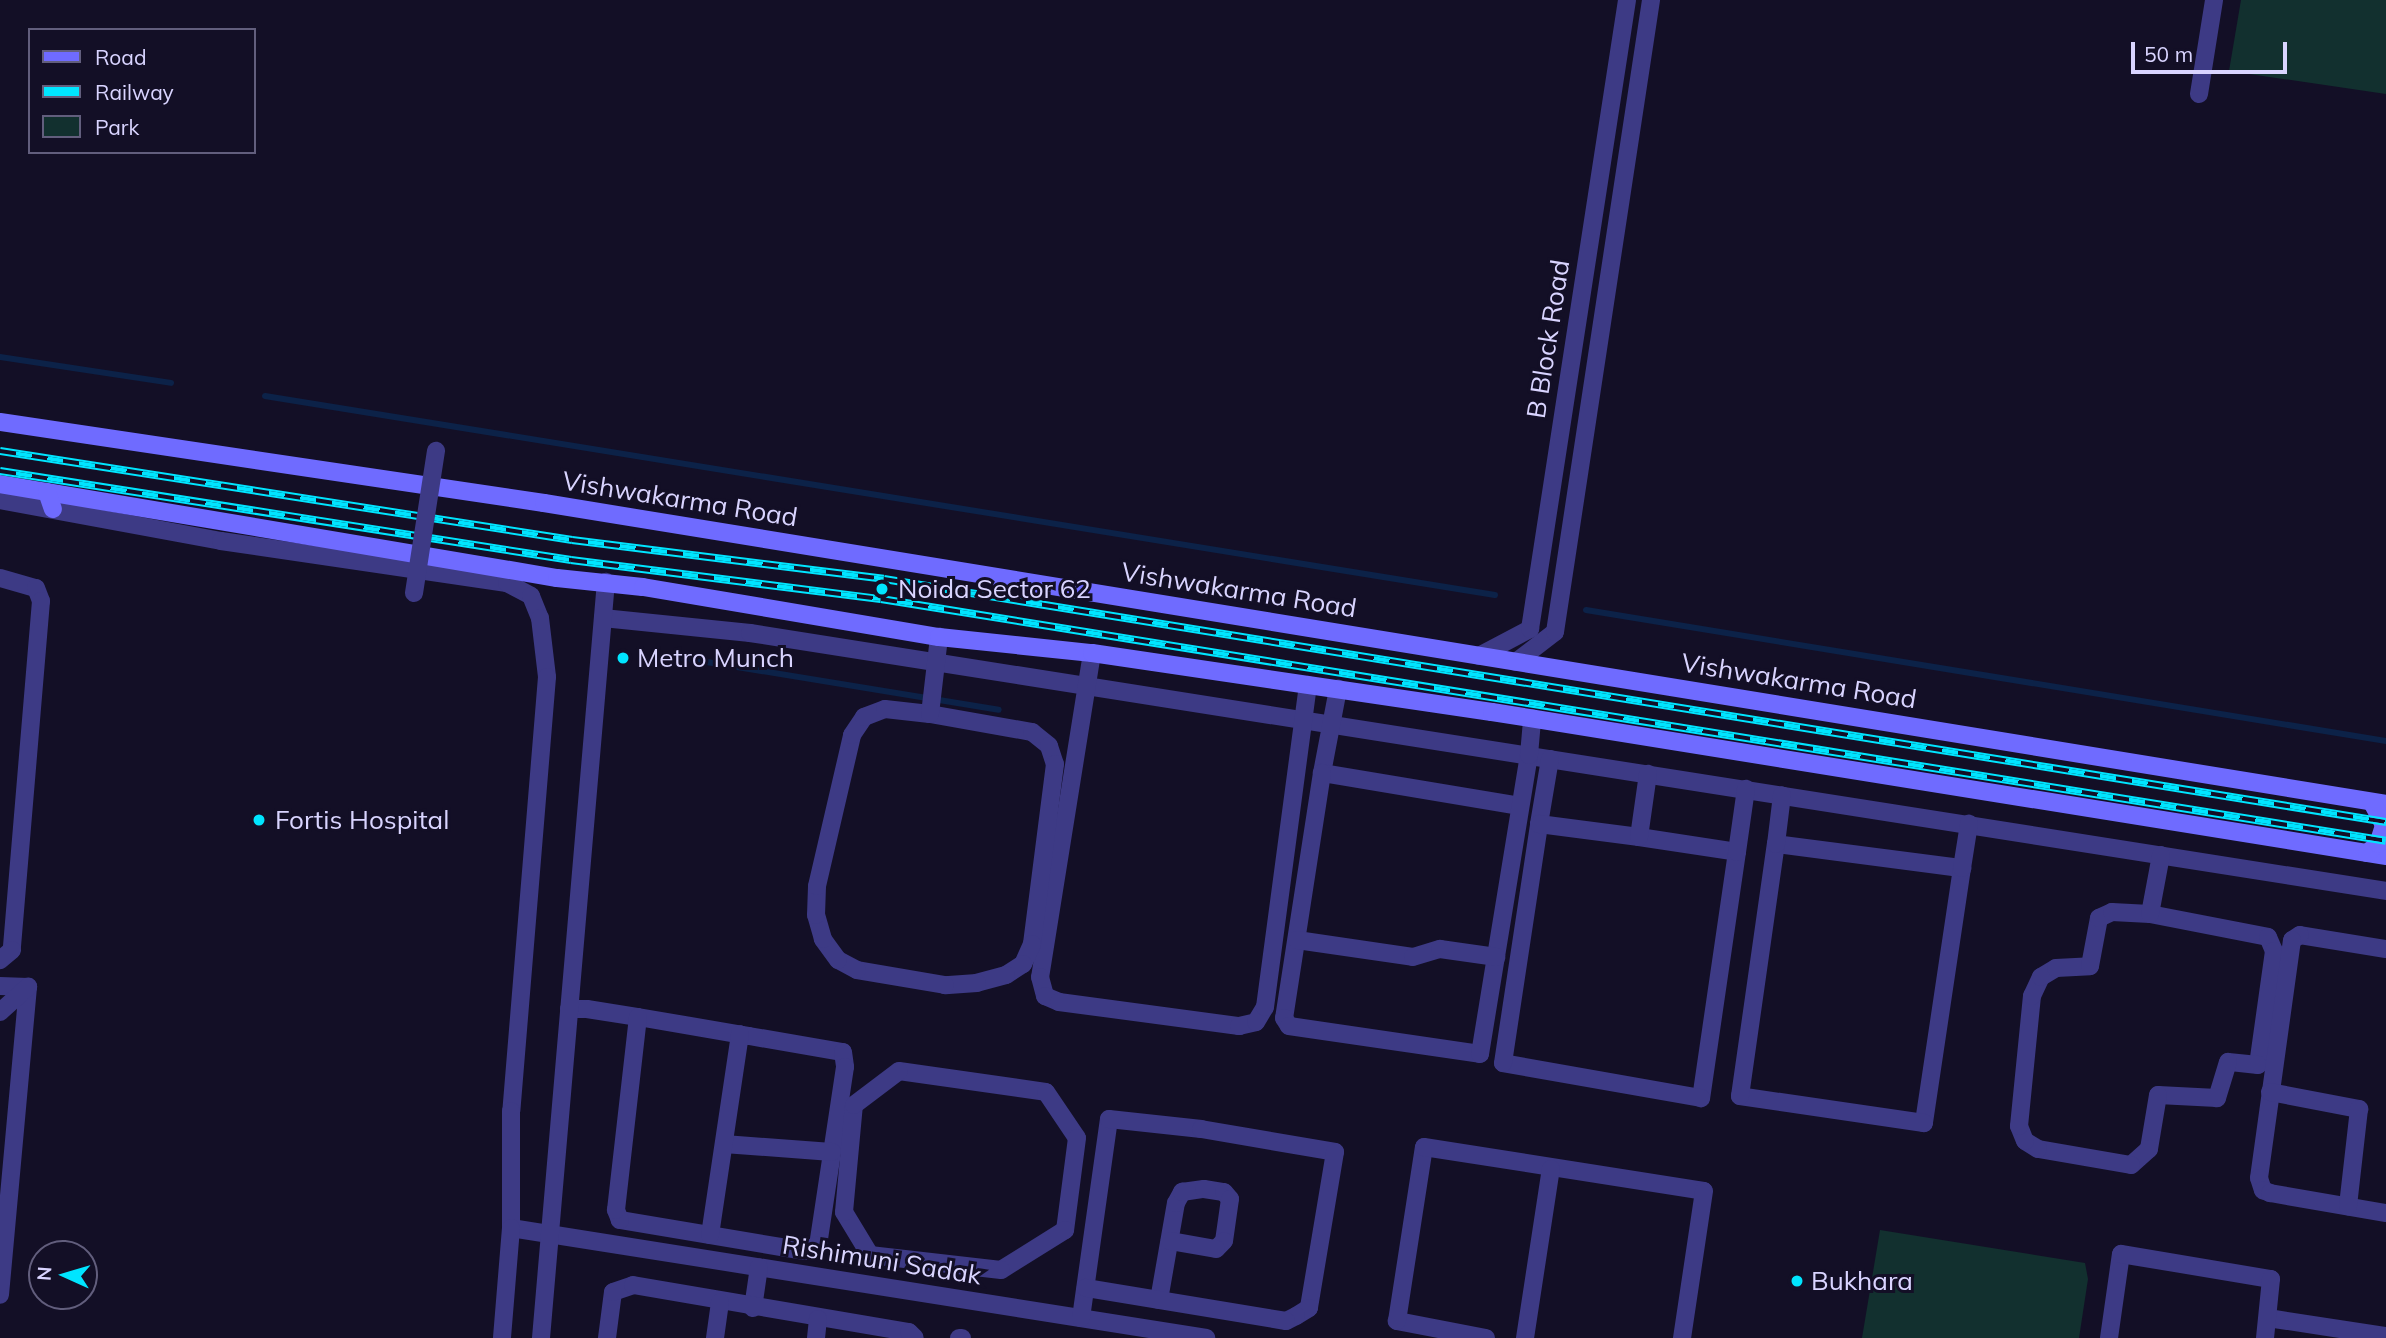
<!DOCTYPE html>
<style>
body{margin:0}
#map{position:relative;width:2386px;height:1338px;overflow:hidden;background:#130f26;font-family:Mulish,sans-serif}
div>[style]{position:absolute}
.green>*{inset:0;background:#12302f}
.stream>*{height:6px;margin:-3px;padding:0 3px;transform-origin:3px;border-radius:3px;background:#0c2248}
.minor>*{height:18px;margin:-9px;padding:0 9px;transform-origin:9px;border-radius:9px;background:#3d3a85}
.tertiary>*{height:18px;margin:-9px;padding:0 9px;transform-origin:9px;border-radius:9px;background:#3d3a85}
.secondary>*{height:18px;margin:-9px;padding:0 9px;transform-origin:9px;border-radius:9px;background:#6f6bff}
.rail>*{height:8px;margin-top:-4px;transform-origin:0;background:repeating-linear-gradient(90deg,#130f26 0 16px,#00e5ff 0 32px);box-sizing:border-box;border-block:2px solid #00e5ff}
.pedestrian-bridge>*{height:18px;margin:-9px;padding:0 9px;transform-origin:9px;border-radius:9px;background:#3d3a85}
.dots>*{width:19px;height:19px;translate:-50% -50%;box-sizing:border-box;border:4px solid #130f26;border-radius:50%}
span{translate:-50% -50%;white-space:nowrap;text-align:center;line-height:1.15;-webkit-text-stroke:6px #130f26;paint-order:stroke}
.street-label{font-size:26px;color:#d9d4ff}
.poi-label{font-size:26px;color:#d9d4ff}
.left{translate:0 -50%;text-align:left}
.legend{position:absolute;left:28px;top:28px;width:228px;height:126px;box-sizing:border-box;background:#130f26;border:2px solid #625e7d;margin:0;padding:9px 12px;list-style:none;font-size:21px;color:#d9d4ff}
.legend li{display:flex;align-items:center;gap:14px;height:35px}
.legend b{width:35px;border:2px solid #625e7d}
.north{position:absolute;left:28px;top:1240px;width:70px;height:70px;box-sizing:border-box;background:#130f26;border:2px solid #625e7d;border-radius:50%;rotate:274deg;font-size:19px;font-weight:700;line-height:28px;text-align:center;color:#d9d4ff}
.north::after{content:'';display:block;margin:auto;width:24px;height:32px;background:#00e5ff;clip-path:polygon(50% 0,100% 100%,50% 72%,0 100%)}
.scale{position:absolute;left:2131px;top:42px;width:156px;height:32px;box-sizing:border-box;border:4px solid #d9d4ff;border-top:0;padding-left:9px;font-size:21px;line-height:24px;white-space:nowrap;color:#d9d4ff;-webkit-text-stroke:5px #130f26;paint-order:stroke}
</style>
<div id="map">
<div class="green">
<div style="clip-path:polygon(2241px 0,2386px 0,2386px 94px,2229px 71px)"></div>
<div style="clip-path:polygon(1880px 1230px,2085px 1263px,2088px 1279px,2079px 1338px,1862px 1338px)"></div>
</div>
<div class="stream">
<div style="left:0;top:357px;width:173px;rotate:8.6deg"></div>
<div style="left:265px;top:396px;width:1246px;rotate:9.19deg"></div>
<div style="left:1586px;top:610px;width:811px;rotate:9.3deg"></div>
<div style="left:670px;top:656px;width:333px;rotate:9.3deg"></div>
</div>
<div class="minor">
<div style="left:2199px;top:94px;width:95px;rotate:-80.9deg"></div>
<div style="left:0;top:578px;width:37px;rotate:16deg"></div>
<div style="left:36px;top:588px;width:14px;rotate:69deg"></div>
<div style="left:41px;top:601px;width:350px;rotate:94.8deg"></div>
<div style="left:12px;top:950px;width:16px;rotate:140deg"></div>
<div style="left:603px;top:618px;width:148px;rotate:5.8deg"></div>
<div style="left:750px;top:633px;width:1656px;rotate:8.96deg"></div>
<div style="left:1092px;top:653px;width:328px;rotate:99.1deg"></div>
<div style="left:1040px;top:977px;width:20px;rotate:75deg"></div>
<div style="left:1045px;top:996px;width:15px;rotate:23deg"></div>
<div style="left:1059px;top:1002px;width:182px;rotate:7.6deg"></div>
<div style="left:1239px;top:1026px;width:17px;rotate:-13deg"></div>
<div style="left:1256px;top:1022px;width:17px;rotate:-59deg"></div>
<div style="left:1265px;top:1007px;width:325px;rotate:-82.4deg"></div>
<div style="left:930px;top:714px;width:104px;rotate:10deg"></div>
<div style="left:1032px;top:732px;width:22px;rotate:39deg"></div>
<div style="left:1049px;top:746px;width:19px;rotate:72deg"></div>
<div style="left:1055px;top:764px;width:181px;rotate:97.3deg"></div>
<div style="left:1032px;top:944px;width:22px;rotate:114deg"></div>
<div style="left:1023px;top:964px;width:20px;rotate:147deg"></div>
<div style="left:1006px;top:975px;width:30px;rotate:165deg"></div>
<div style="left:977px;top:983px;width:32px;rotate:176deg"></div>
<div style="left:945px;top:985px;width:89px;rotate:-170.3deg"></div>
<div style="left:857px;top:970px;width:21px;rotate:-152deg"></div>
<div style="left:838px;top:960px;width:26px;rotate:-126deg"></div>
<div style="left:823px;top:939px;width:25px;rotate:-106deg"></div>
<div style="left:816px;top:915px;width:29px;rotate:-88deg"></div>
<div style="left:817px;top:886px;width:155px;rotate:-76.9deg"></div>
<div style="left:852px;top:735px;width:22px;rotate:-56deg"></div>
<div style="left:864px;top:717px;width:22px;rotate:-21deg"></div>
<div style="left:885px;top:709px;width:45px;rotate:6.3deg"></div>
<div style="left:930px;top:714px;width:78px;rotate:-83.3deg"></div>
<div style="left:1322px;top:773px;width:86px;rotate:-79.2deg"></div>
<div style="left:1520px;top:806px;width:201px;rotate:-170.5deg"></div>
<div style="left:1322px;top:773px;width:248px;rotate:98.8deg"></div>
<div style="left:1284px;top:1018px;width:9px;rotate:58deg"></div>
<div style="left:1289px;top:1026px;width:193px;rotate:8.3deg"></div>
<div style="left:1480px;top:1054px;width:303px;rotate:-80.7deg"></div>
<div style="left:1529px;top:755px;width:37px;rotate:-85deg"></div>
<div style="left:1539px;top:824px;width:66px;rotate:-80.4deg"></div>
<div style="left:1639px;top:837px;width:99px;rotate:8.7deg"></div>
<div style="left:1737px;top:852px;width:249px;rotate:98.3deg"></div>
<div style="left:1701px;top:1098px;width:201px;rotate:-170deg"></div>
<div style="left:1503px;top:1063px;width:242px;rotate:-81.4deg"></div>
<div style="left:1539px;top:824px;width:101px;rotate:7.4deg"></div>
<div style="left:1639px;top:837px;width:64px;rotate:-81.9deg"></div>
<div style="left:1776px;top:844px;width:188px;rotate:7.4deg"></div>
<div style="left:1962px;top:868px;width:258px;rotate:98.5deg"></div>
<div style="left:1924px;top:1123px;width:186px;rotate:-171.7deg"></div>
<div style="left:1740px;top:1096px;width:255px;rotate:-81.9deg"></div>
<div style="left:1776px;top:844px;width:49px;rotate:-83deg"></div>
<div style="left:1737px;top:852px;width:64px;rotate:-81.9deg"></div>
<div style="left:1962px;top:868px;width:45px;rotate:-81deg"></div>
<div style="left:2150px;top:914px;width:120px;rotate:11deg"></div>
<div style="left:2268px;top:937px;width:15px;rotate:67deg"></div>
<div style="left:2274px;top:951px;width:115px;rotate:98deg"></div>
<div style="left:2258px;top:1065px;width:30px;rotate:-174deg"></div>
<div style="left:2228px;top:1062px;width:38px;rotate:107deg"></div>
<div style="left:2217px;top:1098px;width:59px;rotate:-177.1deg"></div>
<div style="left:2158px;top:1095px;width:55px;rotate:99.5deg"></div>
<div style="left:2149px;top:1149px;width:24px;rotate:138deg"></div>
<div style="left:2131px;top:1165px;width:94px;rotate:-170.2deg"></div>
<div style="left:2038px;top:1149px;width:15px;rotate:-148deg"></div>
<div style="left:2025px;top:1141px;width:16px;rotate:-112deg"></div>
<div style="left:2019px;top:1126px;width:131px;rotate:-84.3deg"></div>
<div style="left:2032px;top:996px;width:21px;rotate:-65deg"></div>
<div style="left:2041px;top:977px;width:17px;rotate:-31deg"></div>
<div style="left:2056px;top:968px;width:34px;rotate:-3deg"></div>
<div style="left:2090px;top:966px;width:49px;rotate:-79.4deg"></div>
<div style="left:2099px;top:918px;width:14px;rotate:-25deg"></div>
<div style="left:2112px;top:912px;width:38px;rotate:3deg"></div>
<div style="left:2150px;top:914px;width:60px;rotate:-79.4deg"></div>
<div style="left:1297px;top:940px;width:117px;rotate:8.3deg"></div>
<div style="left:1413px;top:957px;width:28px;rotate:-17deg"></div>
<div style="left:1440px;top:949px;width:57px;rotate:8.1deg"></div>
<div style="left:2386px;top:949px;width:87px;rotate:-170.8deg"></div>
<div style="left:2300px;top:935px;width:9px;rotate:148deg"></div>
<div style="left:2292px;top:940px;width:240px;rotate:97.9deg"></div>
<div style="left:2259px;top:1178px;width:13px;rotate:72deg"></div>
<div style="left:2263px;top:1190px;width:8px;rotate:23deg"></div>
<div style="left:2270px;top:1193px;width:118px;rotate:9.8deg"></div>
<div style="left:0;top:986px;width:28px;rotate:2deg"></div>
<div style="left:28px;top:987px;width:309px;rotate:95.2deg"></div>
<div style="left:569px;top:1009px;width:18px"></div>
<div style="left:587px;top:1009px;width:52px;rotate:8.9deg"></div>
<div style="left:638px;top:1017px;width:113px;rotate:9.7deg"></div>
<div style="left:749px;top:1036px;width:95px;rotate:9.7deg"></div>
<div style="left:843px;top:1052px;width:15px;rotate:82deg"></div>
<div style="left:845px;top:1067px;width:180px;rotate:98.6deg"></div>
<div style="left:818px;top:1245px;width:14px;rotate:155deg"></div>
<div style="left:805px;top:1251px;width:188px;rotate:-170.5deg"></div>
<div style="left:620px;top:1220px;width:11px;rotate:-112deg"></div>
<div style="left:616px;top:1210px;width:194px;rotate:-83.5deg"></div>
<div style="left:0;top:1012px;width:38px;rotate:-42deg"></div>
<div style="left:899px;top:1071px;width:148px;rotate:8.1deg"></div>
<div style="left:1046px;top:1092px;width:55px;rotate:56deg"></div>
<div style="left:1077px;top:1138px;width:93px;rotate:97.4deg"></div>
<div style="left:1065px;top:1230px;width:75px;rotate:148deg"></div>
<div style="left:1001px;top:1270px;width:132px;rotate:-173.5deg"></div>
<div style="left:870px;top:1255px;width:50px;rotate:-121.2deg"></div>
<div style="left:844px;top:1212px;width:107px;rotate:-84.7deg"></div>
<div style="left:854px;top:1105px;width:56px;rotate:-37.1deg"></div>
<div style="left:2270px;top:1092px;width:91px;rotate:10.8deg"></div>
<div style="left:2359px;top:1109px;width:98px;rotate:96.5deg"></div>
<div style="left:724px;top:1144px;width:108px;rotate:4.2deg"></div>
<div style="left:511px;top:1228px;width:704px;rotate:8.99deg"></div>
<div style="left:710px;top:1235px;width:203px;rotate:-81.5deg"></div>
<div style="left:1159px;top:1300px;width:98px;rotate:-80.1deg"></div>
<div style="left:1176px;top:1203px;width:13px;rotate:-61deg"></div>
<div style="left:1182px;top:1192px;width:22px;rotate:-8deg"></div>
<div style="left:1204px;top:1189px;width:20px;rotate:9deg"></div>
<div style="left:1224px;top:1192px;width:9px;rotate:49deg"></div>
<div style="left:1230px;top:1199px;width:42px;rotate:98.1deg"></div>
<div style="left:1224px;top:1241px;width:11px;rotate:135deg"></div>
<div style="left:1216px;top:1249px;width:47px;rotate:-170.1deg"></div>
<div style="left:753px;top:1308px;width:41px;rotate:-81.7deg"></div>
<div style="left:1081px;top:1318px;width:201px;rotate:-82deg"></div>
<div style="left:1109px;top:1119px;width:93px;rotate:6.2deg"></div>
<div style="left:1201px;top:1129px;width:136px;rotate:9.7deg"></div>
<div style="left:1335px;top:1152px;width:158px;rotate:99.5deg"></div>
<div style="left:1309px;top:1308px;width:15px;rotate:148deg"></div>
<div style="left:1296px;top:1316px;width:11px;rotate:153deg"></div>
<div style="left:1286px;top:1321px;width:203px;rotate:-170.6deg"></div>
<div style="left:2268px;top:1318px;width:119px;rotate:8.7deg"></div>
<div style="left:607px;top:1338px;width:46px;rotate:-82.6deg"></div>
<div style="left:613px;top:1292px;width:21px;rotate:-19deg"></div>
<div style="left:633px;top:1285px;width:280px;rotate:9.7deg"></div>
<div style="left:909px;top:1332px;width:8px;rotate:45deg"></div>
<div style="left:715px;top:1338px;width:36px;rotate:-82deg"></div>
<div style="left:816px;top:1338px;width:19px;rotate:-84deg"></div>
<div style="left:959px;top:1338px;width:3px"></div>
<div style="left:1486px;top:1338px;width:91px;rotate:-169.2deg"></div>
<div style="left:1397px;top:1321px;width:176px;rotate:-81.2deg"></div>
<div style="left:1424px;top:1147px;width:283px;rotate:8.9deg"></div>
<div style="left:1704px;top:1191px;width:149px;rotate:98.5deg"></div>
<div style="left:1525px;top:1338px;width:171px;rotate:-81.3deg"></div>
<div style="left:2109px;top:1338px;width:85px;rotate:-81.9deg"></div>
<div style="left:2121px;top:1254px;width:152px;rotate:9.5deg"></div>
<div style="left:2271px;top:1279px;width:59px;rotate:95.8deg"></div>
</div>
<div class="tertiary">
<div style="left:0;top:500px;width:225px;rotate:10.5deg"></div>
<div style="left:221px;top:541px;width:289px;rotate:8.4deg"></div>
<div style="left:507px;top:583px;width:27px;rotate:28deg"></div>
<div style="left:531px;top:596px;width:24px;rotate:68deg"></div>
<div style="left:540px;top:618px;width:59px;rotate:83.2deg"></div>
<div style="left:547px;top:677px;width:435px;rotate:94.7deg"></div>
<div style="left:511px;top:1111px;width:117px;rotate:90deg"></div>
<div style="left:511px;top:1228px;width:110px;rotate:94.7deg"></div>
<div style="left:1479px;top:656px;width:58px;rotate:-27.9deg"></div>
<div style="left:1530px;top:629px;width:636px;rotate:-81.23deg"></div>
<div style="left:1516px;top:662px;width:49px;rotate:-37.6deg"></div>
<div style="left:1555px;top:632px;width:639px;rotate:-81.36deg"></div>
<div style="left:541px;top:1338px;width:759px;rotate:-85.09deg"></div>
</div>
<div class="secondary">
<div style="left:0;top:422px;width:550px;rotate:8.47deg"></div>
<div style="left:544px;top:503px;width:1866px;rotate:9.28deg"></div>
<div style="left:0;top:484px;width:565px;rotate:9.58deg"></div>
<div style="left:557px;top:578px;width:86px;rotate:6deg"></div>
<div style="left:643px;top:587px;width:300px;rotate:9.6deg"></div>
<div style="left:939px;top:637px;width:154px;rotate:6deg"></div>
<div style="left:1092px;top:653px;width:404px;rotate:8.4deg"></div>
<div style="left:1492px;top:712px;width:906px;rotate:9.15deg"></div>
<div style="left:47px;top:492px;width:18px;rotate:71deg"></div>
<div style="left:2367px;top:853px;width:14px;rotate:-39deg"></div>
<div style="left:2378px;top:844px;width:20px;rotate:-72deg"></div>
<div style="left:2384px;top:825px;width:26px;rotate:-118deg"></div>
</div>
<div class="rail">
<div style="left:0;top:451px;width:579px;rotate:8.84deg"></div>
<div style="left:572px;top:540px;width:314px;rotate:7.1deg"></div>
<div style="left:884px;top:579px;width:1522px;rotate:9.19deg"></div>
<div style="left:0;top:471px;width:578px;rotate:8.86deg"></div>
<div style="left:571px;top:560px;width:312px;rotate:7.2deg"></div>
<div style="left:881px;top:599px;width:1524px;rotate:9.13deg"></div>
</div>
<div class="pedestrian-bridge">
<div style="left:414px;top:593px;width:144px;rotate:-81.2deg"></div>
</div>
<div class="dots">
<div style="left:882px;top:589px;background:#00e5ff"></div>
<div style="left:623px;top:658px;background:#00e5ff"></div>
<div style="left:259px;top:820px;background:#00e5ff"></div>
<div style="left:1797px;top:1281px;background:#00e5ff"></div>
</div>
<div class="street-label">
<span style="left:1548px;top:339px;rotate:-81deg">B Block Road</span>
<span style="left:680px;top:499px;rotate:9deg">Vishwakarma Road</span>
<span style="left:1239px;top:590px;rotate:9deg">Vishwakarma Road</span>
<span style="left:1799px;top:681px;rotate:9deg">Vishwakarma Road</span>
<span style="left:882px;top:1260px;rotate:9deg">Rishimuni Sadak</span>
</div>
<div class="poi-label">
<span class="left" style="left:898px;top:589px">Noida Sector 62</span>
<span class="left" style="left:637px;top:658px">Metro Munch</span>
<span class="left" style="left:275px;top:820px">Fortis Hospital</span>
<span class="left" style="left:1811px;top:1281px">Bukhara</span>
</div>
<ul class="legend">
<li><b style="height:9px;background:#6f6bff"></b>Road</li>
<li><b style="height:9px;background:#00e5ff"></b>Railway</li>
<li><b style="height:19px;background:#12302f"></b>Park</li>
</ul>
<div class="north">N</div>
<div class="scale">50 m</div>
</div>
